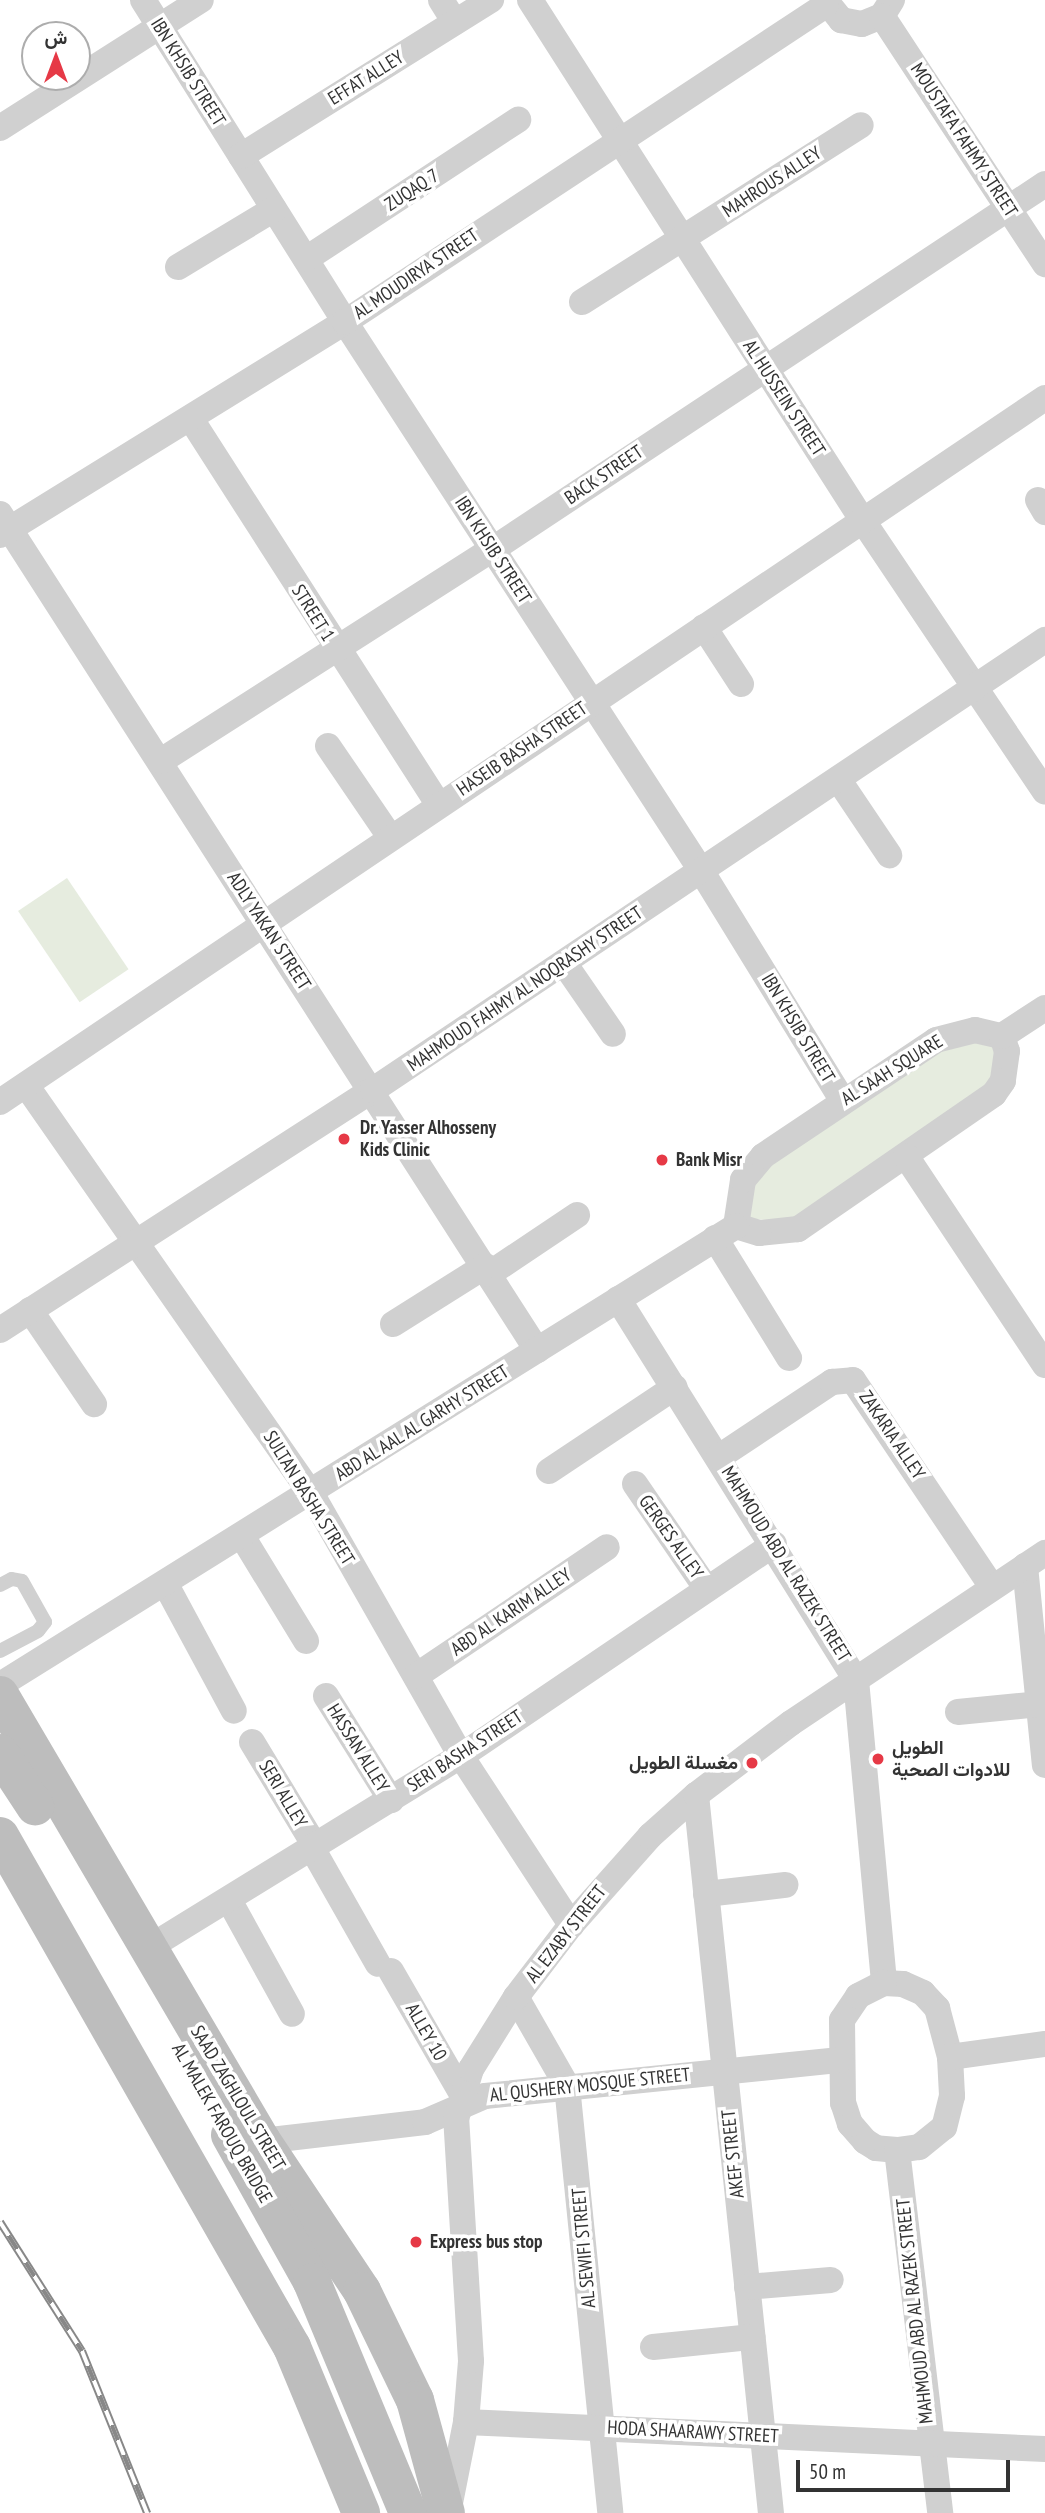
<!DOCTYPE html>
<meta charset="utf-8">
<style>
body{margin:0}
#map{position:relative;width:1045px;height:2513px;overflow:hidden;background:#fff;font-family:"PT Sans Narrow",Vazirmatn,sans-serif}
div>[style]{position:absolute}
.green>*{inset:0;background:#e6ecdf;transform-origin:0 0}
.service>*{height:14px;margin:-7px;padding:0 7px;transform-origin:7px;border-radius:7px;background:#d0d0d0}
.minor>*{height:26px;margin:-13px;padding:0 13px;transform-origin:13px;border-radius:13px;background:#d0d0d0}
.secondary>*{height:38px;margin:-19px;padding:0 19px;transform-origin:19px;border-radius:19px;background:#bdbdbd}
.rail>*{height:8px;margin-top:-4px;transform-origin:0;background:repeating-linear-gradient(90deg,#fff 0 16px,#888 0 32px);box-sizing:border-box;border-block:2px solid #888}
.dots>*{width:19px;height:19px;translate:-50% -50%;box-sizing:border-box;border:4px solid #fff;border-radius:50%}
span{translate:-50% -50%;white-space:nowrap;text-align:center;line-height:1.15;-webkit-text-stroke:7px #fff;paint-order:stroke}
.street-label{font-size:19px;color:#333}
.poi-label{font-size:19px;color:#333;font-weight:700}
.left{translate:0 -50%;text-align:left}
.right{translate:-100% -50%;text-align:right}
.north{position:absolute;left:21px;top:21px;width:70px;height:70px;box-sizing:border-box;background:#fff;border:2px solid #adadad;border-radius:50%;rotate:0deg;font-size:19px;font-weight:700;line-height:28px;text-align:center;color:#333}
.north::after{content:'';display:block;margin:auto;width:24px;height:32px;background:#e63946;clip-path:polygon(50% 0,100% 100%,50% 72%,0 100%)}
.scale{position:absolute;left:796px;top:2460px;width:214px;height:32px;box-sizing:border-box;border:4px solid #333;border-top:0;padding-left:9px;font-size:21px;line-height:24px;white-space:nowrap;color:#333;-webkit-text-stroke:5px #fff;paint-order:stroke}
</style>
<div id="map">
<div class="green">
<div style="left:67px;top:878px;width:110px;height:59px;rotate:56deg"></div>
<div style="clip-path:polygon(956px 1040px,994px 1044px,994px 1080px,795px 1221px,742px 1219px,757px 1175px)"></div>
</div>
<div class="service">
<div style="left:0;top:1585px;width:13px;rotate:-27deg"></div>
<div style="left:12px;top:1579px;width:10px;rotate:11deg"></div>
<div style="left:22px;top:1581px;width:47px;rotate:60.7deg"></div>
<div style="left:45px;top:1622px;width:11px;rotate:128deg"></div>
<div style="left:38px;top:1631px;width:43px;rotate:152.2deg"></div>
</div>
<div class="minor">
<div style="left:143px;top:0;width:380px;rotate:57.9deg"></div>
<div style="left:345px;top:322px;width:656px;rotate:57.01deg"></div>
<div style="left:702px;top:872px;width:269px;rotate:58.4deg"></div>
<div style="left:441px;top:0;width:26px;rotate:58deg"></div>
<div style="left:530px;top:0;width:618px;rotate:57.42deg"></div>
<div style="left:863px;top:521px;width:326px;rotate:56.1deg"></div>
<div style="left:825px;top:0;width:26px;rotate:51deg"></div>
<div style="left:841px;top:20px;width:21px;rotate:11deg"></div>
<div style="left:862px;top:24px;width:22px;rotate:-22deg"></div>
<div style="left:882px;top:16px;width:19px;rotate:-58deg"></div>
<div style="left:882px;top:16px;width:297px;rotate:56.7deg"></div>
<div style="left:0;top:128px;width:238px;rotate:-32.5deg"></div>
<div style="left:241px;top:156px;width:295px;rotate:-32deg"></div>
<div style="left:306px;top:259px;width:254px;rotate:-33.3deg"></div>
<div style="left:178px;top:267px;width:112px;rotate:-31.1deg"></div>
<div style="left:582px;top:302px;width:330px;rotate:-32.4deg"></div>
<div style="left:191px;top:419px;width:459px;rotate:57.3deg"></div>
<div style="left:1038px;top:500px;width:14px;rotate:60deg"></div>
<div style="left:0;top:514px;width:994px;rotate:57.29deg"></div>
<div style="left:0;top:535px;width:405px;rotate:-31.7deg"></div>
<div style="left:345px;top:322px;width:576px;rotate:-33.39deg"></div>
<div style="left:704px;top:627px;width:68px;rotate:57deg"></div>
<div style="left:328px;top:746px;width:110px;rotate:55.7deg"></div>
<div style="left:161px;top:761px;width:394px;rotate:-32.6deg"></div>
<div style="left:493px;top:549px;width:662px;rotate:-33.47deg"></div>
<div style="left:838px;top:779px;width:92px;rotate:56.1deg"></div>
<div style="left:564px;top:963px;width:86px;rotate:55.4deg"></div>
<div style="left:975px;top:1030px;width:28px;rotate:13deg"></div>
<div style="left:1002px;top:1036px;width:16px;rotate:72deg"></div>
<div style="left:1007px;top:1051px;width:30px;rotate:98deg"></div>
<div style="left:1003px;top:1081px;width:16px;rotate:125deg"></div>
<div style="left:994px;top:1094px;width:238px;rotate:145.4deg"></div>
<div style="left:798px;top:1229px;width:39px;rotate:174deg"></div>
<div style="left:759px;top:1233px;width:24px;rotate:-163deg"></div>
<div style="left:736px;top:1226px;width:47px;rotate:-81.3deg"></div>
<div style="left:743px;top:1180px;width:31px;rotate:-50deg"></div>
<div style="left:763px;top:1156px;width:208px;rotate:-33.8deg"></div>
<div style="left:936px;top:1040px;width:40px;rotate:-14.4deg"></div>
<div style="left:1002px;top:1036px;width:51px;rotate:-33.1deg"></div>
<div style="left:26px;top:1085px;width:498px;rotate:55.1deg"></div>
<div style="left:311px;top:1493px;width:303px;rotate:60.3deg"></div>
<div style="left:461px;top:1756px;width:202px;rotate:56.9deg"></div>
<div style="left:0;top:1102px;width:1260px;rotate:-33.97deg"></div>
<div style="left:906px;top:1156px;width:251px;rotate:56.4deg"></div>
<div style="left:715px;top:1238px;width:141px;rotate:58.3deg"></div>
<div style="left:489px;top:1274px;width:106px;rotate:-33.8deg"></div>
<div style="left:618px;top:1299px;width:449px;rotate:58deg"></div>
<div style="left:856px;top:1680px;width:304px;rotate:84.7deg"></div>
<div style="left:30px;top:1310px;width:114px;rotate:55.8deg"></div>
<div style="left:393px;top:1324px;width:109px;rotate:-32.2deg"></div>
<div style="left:0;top:1330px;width:444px;rotate:-32.8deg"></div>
<div style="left:373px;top:1090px;width:809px;rotate:-33.81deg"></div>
<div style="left:719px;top:1457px;width:136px;rotate:-33.6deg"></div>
<div style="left:832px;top:1382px;width:21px;rotate:-5deg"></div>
<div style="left:853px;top:1380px;width:249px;rotate:56.1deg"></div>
<div style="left:549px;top:1471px;width:151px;rotate:-33.7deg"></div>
<div style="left:635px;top:1484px;width:127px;rotate:55.6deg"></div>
<div style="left:242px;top:1536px;width:123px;rotate:58.6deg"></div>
<div style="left:1025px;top:1566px;width:200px;rotate:84.3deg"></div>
<div style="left:165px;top:1583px;width:145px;rotate:61.7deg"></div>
<div style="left:416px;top:1676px;width:230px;rotate:-34deg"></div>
<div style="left:0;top:1685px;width:867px;rotate:-31.95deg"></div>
<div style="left:326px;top:1696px;width:123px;rotate:58deg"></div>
<div style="left:958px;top:1712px;width:81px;rotate:-5.6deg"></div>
<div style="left:252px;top:1742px;width:122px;rotate:58.8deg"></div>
<div style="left:696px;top:1795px;width:722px;rotate:84.04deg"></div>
<div style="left:312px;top:1848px;width:133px;rotate:60.4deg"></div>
<div style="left:706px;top:1894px;width:80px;rotate:-6.5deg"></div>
<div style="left:229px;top:1900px;width:130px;rotate:61.1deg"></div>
<div style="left:150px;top:1947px;width:365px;rotate:-31.6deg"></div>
<div style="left:461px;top:1756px;width:378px;rotate:-34.1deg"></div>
<div style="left:391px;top:1971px;width:140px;rotate:60deg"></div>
<div style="left:884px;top:1983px;width:19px;rotate:3deg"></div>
<div style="left:903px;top:1984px;width:22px;rotate:24deg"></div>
<div style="left:923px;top:1993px;width:21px;rotate:47deg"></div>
<div style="left:937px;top:2008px;width:51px;rotate:75.1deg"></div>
<div style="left:950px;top:2057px;width:39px;rotate:87deg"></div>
<div style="left:952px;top:2096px;width:32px;rotate:104deg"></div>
<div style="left:944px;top:2127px;width:32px;rotate:141deg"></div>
<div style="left:919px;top:2147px;width:22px;rotate:172deg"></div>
<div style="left:897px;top:2150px;width:21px;rotate:-175deg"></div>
<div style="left:876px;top:2148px;width:13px;rotate:-148deg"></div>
<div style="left:865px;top:2141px;width:23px;rotate:-131deg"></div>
<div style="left:850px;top:2124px;width:22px;rotate:-108deg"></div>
<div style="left:843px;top:2103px;width:83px;rotate:-90.7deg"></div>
<div style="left:842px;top:2020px;width:29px;rotate:-56deg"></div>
<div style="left:858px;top:1996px;width:29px;rotate:-27deg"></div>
<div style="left:516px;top:1997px;width:103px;rotate:60.2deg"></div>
<div style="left:567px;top:2086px;width:429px;rotate:84.2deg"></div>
<div style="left:950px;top:2057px;width:96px;rotate:-7.8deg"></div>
<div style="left:262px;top:2141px;width:164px;rotate:-6.6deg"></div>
<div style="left:425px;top:2122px;width:65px;rotate:-23.4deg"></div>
<div style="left:485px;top:2096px;width:357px;rotate:-5.8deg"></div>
<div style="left:897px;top:2150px;width:366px;rotate:83.2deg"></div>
<div style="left:747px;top:2287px;width:84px;rotate:-4.8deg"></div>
<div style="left:653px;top:2347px;width:100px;rotate:-5.8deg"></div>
<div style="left:466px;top:2422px;width:580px;rotate:2.67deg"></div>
<div style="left:448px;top:2513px;width:93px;rotate:-78.8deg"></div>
<div style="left:466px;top:2422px;width:61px;rotate:-85.3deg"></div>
<div style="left:471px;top:2361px;width:242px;rotate:-93.5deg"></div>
<div style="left:456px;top:2119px;width:52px;rotate:-73.3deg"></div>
<div style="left:471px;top:2069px;width:85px;rotate:-58deg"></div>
<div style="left:516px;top:1997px;width:91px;rotate:-52.6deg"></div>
<div style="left:571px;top:1925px;width:119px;rotate:-48.4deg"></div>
<div style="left:650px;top:1836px;width:62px;rotate:-41.7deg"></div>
<div style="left:696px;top:1795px;width:119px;rotate:-37.2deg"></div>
<div style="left:791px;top:1723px;width:306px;rotate:-33.8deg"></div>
</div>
<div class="secondary">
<div style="left:0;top:1695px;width:517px;rotate:59.57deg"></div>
<div style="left:262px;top:2141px;width:180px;rotate:56.3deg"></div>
<div style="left:362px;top:2291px;width:121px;rotate:64.1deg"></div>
<div style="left:415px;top:2400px;width:117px;rotate:74.7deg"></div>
<div style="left:0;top:1753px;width:64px;rotate:56.6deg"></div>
<div style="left:0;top:1836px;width:589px;rotate:60.26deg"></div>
<div style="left:292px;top:2347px;width:180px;rotate:67.4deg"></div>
<div style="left:230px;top:2135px;width:168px;rotate:60.8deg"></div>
<div style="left:312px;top:2282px;width:250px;rotate:67.4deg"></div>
</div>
<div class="rail">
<div style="left:0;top:2222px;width:153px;rotate:57.6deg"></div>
<div style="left:82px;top:2351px;width:175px;rotate:68.1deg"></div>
</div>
<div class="dots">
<div style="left:344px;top:1139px;background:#e63946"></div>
<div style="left:662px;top:1160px;background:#e63946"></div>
<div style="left:878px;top:1759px;background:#e63946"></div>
<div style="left:752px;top:1763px;background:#e63946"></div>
<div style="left:416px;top:2242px;background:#e63946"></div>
</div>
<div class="street-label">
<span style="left:188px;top:72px;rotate:58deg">IBN KHSIB STREET</span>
<span style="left:366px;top:78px;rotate:-32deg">EFFAT ALLEY</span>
<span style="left:964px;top:140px;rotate:57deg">MOUSTAFA FAHMY STREET</span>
<span style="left:772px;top:182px;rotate:-33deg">MAHROUS ALLEY</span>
<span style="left:412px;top:190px;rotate:-33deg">ZUQAQ 7</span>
<span style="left:416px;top:274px;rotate:-34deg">AL MOUDIRYA STREET</span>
<span style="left:784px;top:398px;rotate:57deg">AL HUSSEIN STREET</span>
<span style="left:604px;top:475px;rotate:-34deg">BACK STREET</span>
<span style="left:493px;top:550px;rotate:57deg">IBN KHSIB STREET</span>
<span style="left:313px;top:613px;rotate:58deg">STREET 1</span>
<span style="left:522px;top:749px;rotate:-34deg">HASEIB BASHA STREET</span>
<span style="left:269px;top:931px;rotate:57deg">ADLY YAKAN STREET</span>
<span style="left:525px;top:989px;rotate:-34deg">MAHMOUD FAHMY AL NOQRASHY STREET</span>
<span style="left:798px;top:1028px;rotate:59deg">IBN KHSIB STREET</span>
<span style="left:892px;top:1070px;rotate:-32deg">AL SAAH SQUARE</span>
<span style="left:422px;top:1423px;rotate:-32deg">ABD AL AAL AL GARHY STREET</span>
<span style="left:892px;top:1435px;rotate:56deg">ZAKARIA ALLEY</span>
<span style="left:309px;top:1498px;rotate:58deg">SULTAN BASHA STREET</span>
<span style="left:671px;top:1537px;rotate:55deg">GERGES ALLEY</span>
<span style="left:786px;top:1564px;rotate:58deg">MAHMOUD ABD AL RAZEK STREET</span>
<span style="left:511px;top:1612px;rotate:-34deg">ABD AL KARIM ALLEY</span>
<span style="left:358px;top:1748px;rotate:58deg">HASSAN ALLEY</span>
<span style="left:465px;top:1751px;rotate:-33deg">SERI BASHA STREET</span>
<span style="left:283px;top:1794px;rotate:59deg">SERI ALLEY</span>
<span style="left:566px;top:1934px;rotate:-52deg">AL EZABY STREET</span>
<span style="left:426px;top:2032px;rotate:60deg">ALLEY 10</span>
<span style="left:590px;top:2085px;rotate:-6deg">AL QUSHERY MOSQUE STREET</span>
<span style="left:238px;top:2098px;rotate:59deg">SAAD ZAGHLOUL STREET</span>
<span style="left:222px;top:2123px;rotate:60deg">AL MALEK FAROUQ BRIDGE</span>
<span style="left:733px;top:2154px;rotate:-96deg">AKEF STREET</span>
<span style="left:584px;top:2248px;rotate:-95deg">AL SEWIFI STREET</span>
<span style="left:915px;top:2311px;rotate:-96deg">MAHMOUD ABD AL RAZEK STREET</span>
<span style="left:693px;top:2432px;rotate:3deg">HODA SHAARAWY STREET</span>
</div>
<div class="poi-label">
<span class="left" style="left:360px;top:1139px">Dr. Yasser Alhosseny<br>Kids Clinic</span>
<span class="left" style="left:676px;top:1160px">Bank Misr</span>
<span class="left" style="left:892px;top:1759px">الطويل<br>للادوات الصحية</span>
<span class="right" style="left:738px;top:1763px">مغسلة الطويل</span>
<span class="left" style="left:430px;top:2242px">Express bus stop</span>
</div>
<div class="north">ش</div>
<div class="scale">50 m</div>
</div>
